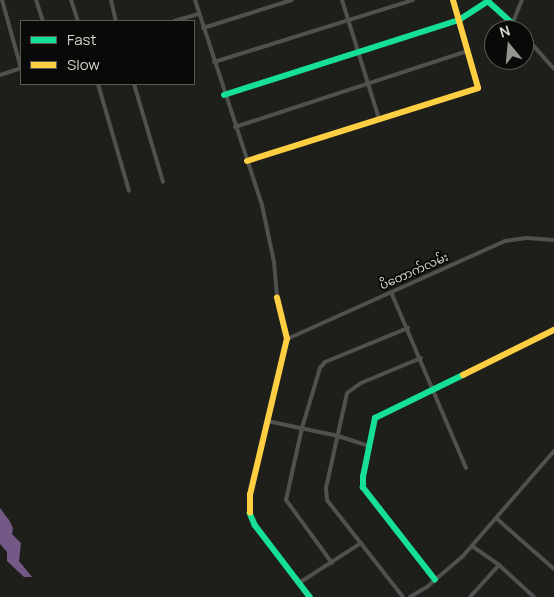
<!DOCTYPE html>
<meta charset="utf-8">
<style>
body{margin:0}
#map{position:relative;width:554px;height:597px;overflow:hidden;background:#1e1f1b;font-family:Manrope,"Noto Sans Myanmar",sans-serif}
div>[style]{position:absolute}
.water>*{inset:0;background:#745885}
.street>*{height:4px;margin:-2px;padding:0 2px;transform-origin:2px;border-radius:2px;background:#50514e}
.fast>*{height:5.5px;margin:-2.75px;padding:0 2.75px;transform-origin:2.75px;border-radius:2.75px;background:#16e098}
.slow>*{height:5.5px;margin:-2.75px;padding:0 2.75px;transform-origin:2.75px;border-radius:2.75px;background:#ffcf43}
span{translate:-50% -50%;white-space:nowrap;text-align:center;line-height:1.15;-webkit-text-stroke:4px #090907;paint-order:stroke}
.street-label{font-size:12px;color:#d4d4d0}
.legend{position:absolute;left:20px;top:20px;width:175px;height:65px;box-sizing:border-box;background:#090907;border:1px solid #5a5a57;margin:0;padding:6px 9px;list-style:none;font-size:15px;color:#d4d4d0}
.legend li{display:flex;align-items:center;gap:10px;height:25px}
.legend b{width:25px;border:1px solid #5a5a57}
.north{position:absolute;left:484px;top:20px;width:50px;height:50px;box-sizing:border-box;background:#090907;border:1px solid #5a5a57;border-radius:50%;rotate:343deg;font-size:14px;font-weight:700;line-height:20px;text-align:center;color:#d4d4d0}
.north::after{content:'';display:block;margin:auto;width:18px;height:22px;background:#949591;clip-path:polygon(50% 0,100% 100%,50% 72%,0 100%)}
</style>
<div id="map">
<div class="water">
<div style="clip-path:polygon(0 508px,9px 520px,13px 528px,12px 534px,21px 543px,19px 561px,32px 577px,24px 577px,7px 561px,7px 552px,0 544px)"></div>
</div>
<div class="street">
<div style="left:2px;top:0;width:71px;rotate:74.4deg"></div>
<div style="left:36px;top:0;width:22px;rotate:72deg"></div>
<div style="left:71px;top:0;width:22px;rotate:72deg"></div>
<div style="left:111px;top:0;width:22px;rotate:77deg"></div>
<div style="left:195px;top:0;width:216px;rotate:71.9deg"></div>
<div style="left:262px;top:205px;width:58px;rotate:78.1deg"></div>
<div style="left:274px;top:262px;width:36px;rotate:85deg"></div>
<div style="left:342px;top:0;width:125px;rotate:72.7deg"></div>
<div style="left:174px;top:21px;width:26px;rotate:-16deg"></div>
<div style="left:513px;top:22px;width:24px;rotate:-68deg"></div>
<div style="left:203px;top:28px;width:93px;rotate:-17.5deg"></div>
<div style="left:524px;top:35px;width:45px;rotate:48.6deg"></div>
<div style="left:214px;top:62px;width:208px;rotate:-17.3deg"></div>
<div style="left:0;top:75px;width:22px;rotate:-18deg"></div>
<div style="left:98px;top:84px;width:111px;rotate:73.8deg"></div>
<div style="left:134px;top:84px;width:102px;rotate:73.5deg"></div>
<div style="left:235px;top:127px;width:245px;rotate:-18.1deg"></div>
<div style="left:391px;top:292px;width:191px;rotate:66.9deg"></div>
<div style="left:287px;top:339px;width:239px;rotate:-24.2deg"></div>
<div style="left:505px;top:241px;width:22px;rotate:-8deg"></div>
<div style="left:527px;top:238px;width:27px;rotate:4deg"></div>
<div style="left:267px;top:421px;width:73px;rotate:11.9deg"></div>
<div style="left:338px;top:436px;width:33px;rotate:18deg"></div>
<div style="left:496px;top:518px;width:77px;rotate:41.3deg"></div>
<div style="left:472px;top:546px;width:33px;rotate:35deg"></div>
<div style="left:499px;top:565px;width:47px;rotate:42.4deg"></div>
<div style="left:332px;top:563px;width:78px;rotate:-126.1deg"></div>
<div style="left:286px;top:500px;width:74px;rotate:-77.5deg"></div>
<div style="left:302px;top:428px;width:63px;rotate:-73.3deg"></div>
<div style="left:320px;top:368px;width:8px;rotate:-50deg"></div>
<div style="left:325px;top:362px;width:90px;rotate:-22.3deg"></div>
<div style="left:299px;top:583px;width:74px;rotate:-32.8deg"></div>
<div style="left:403px;top:597px;width:123px;rotate:-128.1deg"></div>
<div style="left:327px;top:500px;width:12px;rotate:-95deg"></div>
<div style="left:326px;top:488px;width:97px;rotate:-77.5deg"></div>
<div style="left:347px;top:393px;width:17px;rotate:-36deg"></div>
<div style="left:361px;top:383px;width:65px;rotate:-22.6deg"></div>
<div style="left:410px;top:597px;width:21px;rotate:-31deg"></div>
<div style="left:428px;top:586px;width:46px;rotate:-40.6deg"></div>
<div style="left:463px;top:556px;width:139px;rotate:-49.1deg"></div>
<div style="left:470px;top:597px;width:43px;rotate:-47.8deg"></div>
</div>
<div class="fast">
<div style="left:224px;top:95px;width:247px;rotate:-17.7deg"></div>
<div style="left:459px;top:20px;width:35px;rotate:-33deg"></div>
<div style="left:488px;top:1px;width:43px;rotate:42.2deg"></div>
<div style="left:250px;top:513px;width:13px;rotate:67deg"></div>
<div style="left:255px;top:525px;width:91px;rotate:52.6deg"></div>
<div style="left:435px;top:580px;width:117px;rotate:-128deg"></div>
<div style="left:363px;top:488px;width:11px;rotate:-90deg"></div>
<div style="left:363px;top:477px;width:60px;rotate:-78.5deg"></div>
<div style="left:375px;top:418px;width:98px;rotate:-26deg"></div>
</div>
<div class="slow">
<div style="left:247px;top:161px;width:242px;rotate:-17.5deg"></div>
<div style="left:478px;top:88px;width:91px;rotate:-105.9deg"></div>
<div style="left:463px;top:375px;width:102px;rotate:-26.3deg"></div>
<div style="left:250px;top:513px;width:18px;rotate:-90deg"></div>
<div style="left:250px;top:495px;width:160px;rotate:-76.7deg"></div>
<div style="left:287px;top:339px;width:42px;rotate:-103.7deg"></div>
</div>
<div class="street-label">
<span style="left:414px;top:271px;rotate:-24deg">ပိတောက်လမ်း</span>
</div>
<ul class="legend">
<li><b style="height:6px;background:#16e098"></b>Fast</li>
<li><b style="height:6px;background:#ffcf43"></b>Slow</li>
</ul>
<div class="north">N</div>
</div>
